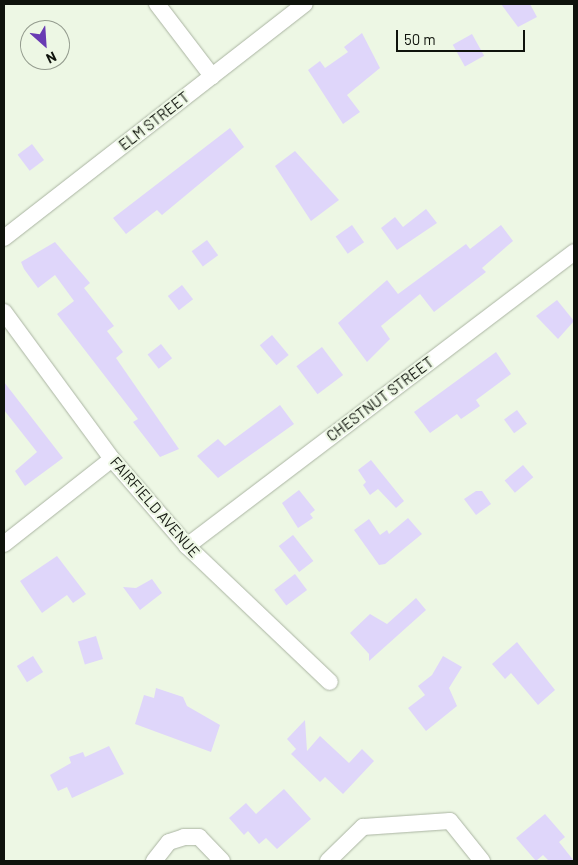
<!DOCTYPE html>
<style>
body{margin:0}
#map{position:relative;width:578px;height:865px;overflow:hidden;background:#edf7e4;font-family:Barlow,sans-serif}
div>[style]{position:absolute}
.building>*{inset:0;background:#dfd6fa;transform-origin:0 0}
.roads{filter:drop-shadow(0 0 1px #aab4a2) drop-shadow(0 0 1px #aab4a2)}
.street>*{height:16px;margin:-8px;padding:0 8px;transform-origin:8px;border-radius:8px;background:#fff}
span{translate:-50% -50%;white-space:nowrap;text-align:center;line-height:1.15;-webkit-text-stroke:4.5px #edf7e4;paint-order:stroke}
.street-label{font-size:15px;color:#0f130c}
.frame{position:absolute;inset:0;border:5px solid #0f130c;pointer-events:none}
.north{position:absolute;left:20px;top:20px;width:50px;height:50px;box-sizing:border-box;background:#edf7e4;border:1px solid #949c8e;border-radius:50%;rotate:154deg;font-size:14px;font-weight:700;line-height:20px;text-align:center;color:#0f130c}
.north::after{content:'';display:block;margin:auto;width:18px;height:22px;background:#693bb3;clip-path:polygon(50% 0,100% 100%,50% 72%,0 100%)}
.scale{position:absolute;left:396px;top:30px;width:129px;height:22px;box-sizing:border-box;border:2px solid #0f130c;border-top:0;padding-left:6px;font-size:15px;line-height:18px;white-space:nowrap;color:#0f130c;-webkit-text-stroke:4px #edf7e4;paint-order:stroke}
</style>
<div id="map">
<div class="building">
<div style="clip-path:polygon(501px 4px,530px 4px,537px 17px,518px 27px)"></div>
<div style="clip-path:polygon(362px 33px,380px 68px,347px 95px,360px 112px,343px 124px,308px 70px,320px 61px,325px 68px,348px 52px,344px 47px)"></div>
<div style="left:472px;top:34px;width:25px;height:22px;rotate:61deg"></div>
<div style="clip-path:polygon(230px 128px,244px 147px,162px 215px,157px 210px,126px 234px,113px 218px)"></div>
<div style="left:32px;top:144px;width:20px;height:18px;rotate:53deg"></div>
<div style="clip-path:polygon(295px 151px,339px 200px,311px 221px,275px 166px)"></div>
<div style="clip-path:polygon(426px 209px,437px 223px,397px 250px,381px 228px,395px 217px,403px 227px)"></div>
<div style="left:352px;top:225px;width:21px;height:20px;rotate:55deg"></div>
<div style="clip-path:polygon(501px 225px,513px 241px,482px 268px,486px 272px,434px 312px,420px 294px,381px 326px,390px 339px,367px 362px,338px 323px,387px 280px,398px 294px,466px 244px,470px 249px)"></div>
<div style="left:207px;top:240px;width:19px;height:19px;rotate:54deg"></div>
<div style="clip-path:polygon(55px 242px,90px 283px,84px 288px,114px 326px,107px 331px,123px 352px,116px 358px,179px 449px,160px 457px,133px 422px,138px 419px,57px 314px,74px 301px,55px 275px,38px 288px,24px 269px,21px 262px)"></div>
<div style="left:182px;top:285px;width:18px;height:18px;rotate:52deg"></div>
<div style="clip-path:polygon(557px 300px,574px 321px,558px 339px,536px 316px)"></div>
<div style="left:272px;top:335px;width:26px;height:16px;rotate:50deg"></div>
<div style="left:161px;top:344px;width:18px;height:17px;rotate:52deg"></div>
<div style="left:322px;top:347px;width:35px;height:32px;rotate:53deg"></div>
<div style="clip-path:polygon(496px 352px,511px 374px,476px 400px,480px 406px,461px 419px,457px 414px,430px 433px,414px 412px)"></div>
<div style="clip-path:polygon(4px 382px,63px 458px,25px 486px,15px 471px,37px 452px,4px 410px)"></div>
<div style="clip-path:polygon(280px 405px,294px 424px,218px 478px,197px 456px,218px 439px,225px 446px)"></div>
<div style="left:517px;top:410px;width:17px;height:16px;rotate:54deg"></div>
<div style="clip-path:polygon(371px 460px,404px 501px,396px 508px,378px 489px,370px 495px,363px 485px,366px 482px,358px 470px)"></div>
<div style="left:523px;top:465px;width:16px;height:24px;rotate:50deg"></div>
<div style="clip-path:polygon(299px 490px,315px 510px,310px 514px,313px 518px,298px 528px,282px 503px)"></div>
<div style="clip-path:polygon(476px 491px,482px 491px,491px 504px,476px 515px,464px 499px)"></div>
<div style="clip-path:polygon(408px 518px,422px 534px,385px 564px,379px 565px,354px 530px,369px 519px,380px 535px,387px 530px,389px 534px)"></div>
<div style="left:293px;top:535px;width:33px;height:18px;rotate:52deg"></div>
<div style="clip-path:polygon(57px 556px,86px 594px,73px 603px,67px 595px,42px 613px,20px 581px)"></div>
<div style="left:295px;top:574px;width:20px;height:26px;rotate:53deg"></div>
<div style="clip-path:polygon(152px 579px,162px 593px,140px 610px,123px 587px,136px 588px)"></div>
<div style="clip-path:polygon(416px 598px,426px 610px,369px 661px,369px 654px,350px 633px,370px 614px,387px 624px)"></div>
<div style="left:96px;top:636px;width:24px;height:19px;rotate:73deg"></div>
<div style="clip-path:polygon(517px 642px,555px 690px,538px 705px,511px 673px,505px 679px,492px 664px)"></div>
<div style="left:33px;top:656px;width:19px;height:19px;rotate:58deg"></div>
<div style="clip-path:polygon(443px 656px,462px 667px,449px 688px,457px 706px,426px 731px,408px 708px,425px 695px,418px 686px,432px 675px)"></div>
<div style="clip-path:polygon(156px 688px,183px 697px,187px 706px,220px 725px,211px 752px,135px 724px,144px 695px,154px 698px)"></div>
<div style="clip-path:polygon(305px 720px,307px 751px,320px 736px,349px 763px,362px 749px,374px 761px,343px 794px,325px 777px,320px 782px,291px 754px,296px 749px,287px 739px)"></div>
<div style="clip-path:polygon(109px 746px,124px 774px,72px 798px,67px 787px,58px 791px,50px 775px,71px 763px,69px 757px,83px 752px,85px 757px)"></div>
<div style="clip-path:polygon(284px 789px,311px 819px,277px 849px,266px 838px,259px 844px,248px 831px,244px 835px,229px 818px,246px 803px,256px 814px)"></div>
<div style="clip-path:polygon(545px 814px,565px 837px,559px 842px,574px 861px,549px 861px,543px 855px,536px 861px,516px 838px)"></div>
</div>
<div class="roads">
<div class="street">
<div style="left:157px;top:4px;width:91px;rotate:52.6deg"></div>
<div style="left:4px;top:238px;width:381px;rotate:-37.9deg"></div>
<div style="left:4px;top:312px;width:182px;rotate:53.7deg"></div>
<div style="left:112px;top:459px;width:115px;rotate:49.2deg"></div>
<div style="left:187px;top:546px;width:197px;rotate:43.6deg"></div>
<div style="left:4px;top:544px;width:137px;rotate:-38.2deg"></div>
<div style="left:187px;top:546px;width:486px;rotate:-37.2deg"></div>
<div style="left:154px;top:861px;width:24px;rotate:-52deg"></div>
<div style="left:169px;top:842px;width:16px;rotate:-18deg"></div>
<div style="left:184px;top:837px;width:15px"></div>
<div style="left:199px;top:837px;width:33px;rotate:46deg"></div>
<div style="left:328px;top:861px;width:49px;rotate:-44.2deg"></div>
<div style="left:363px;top:827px;width:87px;rotate:-3.9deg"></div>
<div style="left:450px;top:821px;width:51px;rotate:51.3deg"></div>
</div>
</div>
<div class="street-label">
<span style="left:154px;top:121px;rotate:-38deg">ELM STREET</span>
<span style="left:380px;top:399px;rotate:-37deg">CHESTNUT STREET</span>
<span style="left:155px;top:507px;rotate:49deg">FAIRFIELD AVENUE</span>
</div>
<div class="frame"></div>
<div class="north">N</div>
<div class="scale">50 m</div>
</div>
